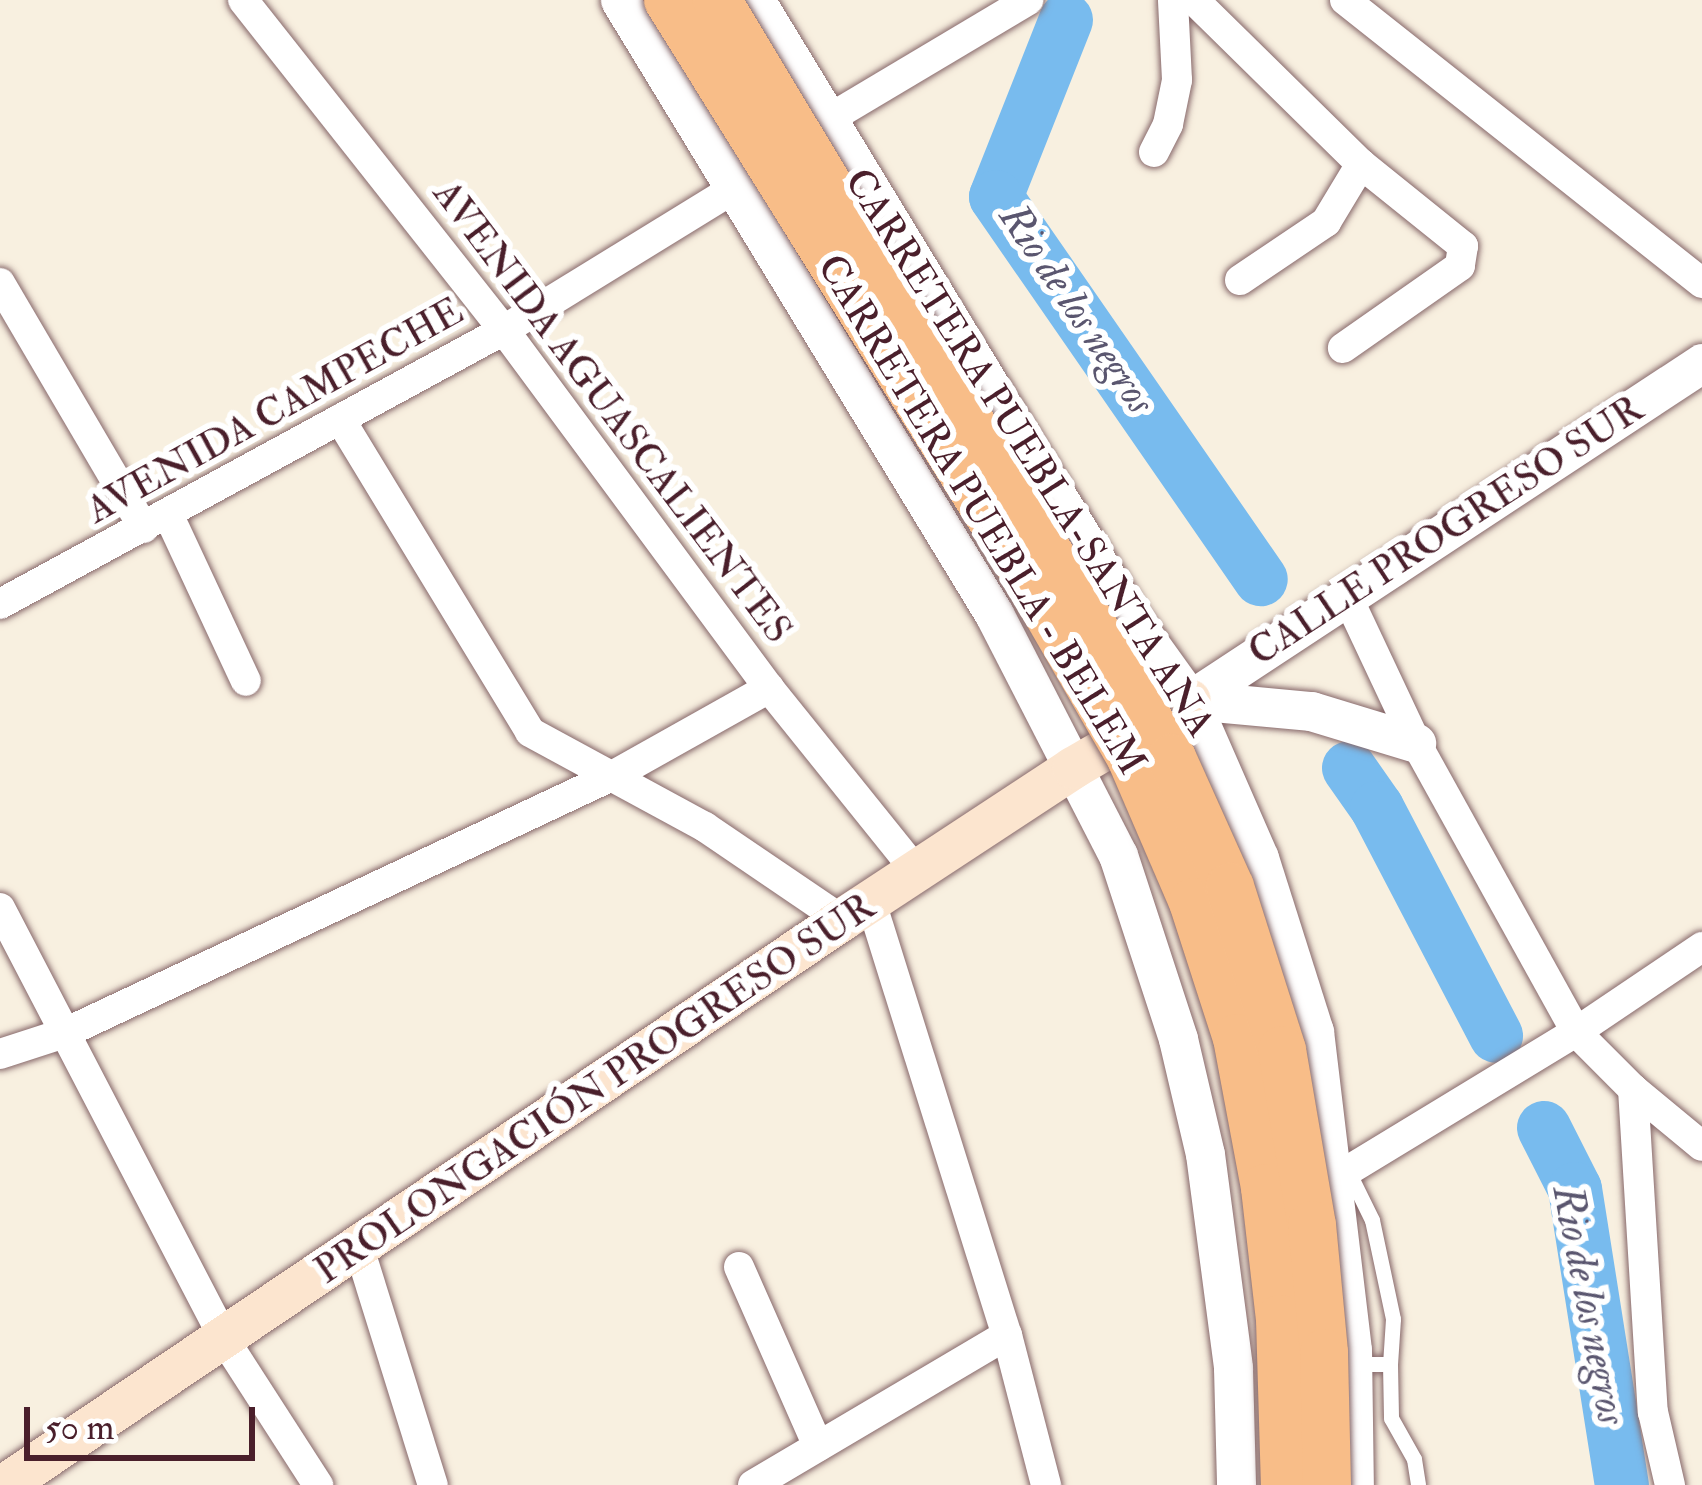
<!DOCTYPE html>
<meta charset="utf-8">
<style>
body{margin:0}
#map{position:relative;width:1702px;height:1485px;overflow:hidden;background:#f8f0e0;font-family:"IM FELL Double Pica",serif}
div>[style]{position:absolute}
.river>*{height:54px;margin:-27px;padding:0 27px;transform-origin:27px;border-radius:27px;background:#78bbee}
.roads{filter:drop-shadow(0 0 3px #87686a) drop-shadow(0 0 3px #87686a)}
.service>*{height:15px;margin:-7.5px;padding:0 7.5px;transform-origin:7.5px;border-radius:7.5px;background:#fff}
.minor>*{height:30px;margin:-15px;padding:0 15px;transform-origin:15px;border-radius:15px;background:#fff}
.tertiary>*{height:39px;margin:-19.5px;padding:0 19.5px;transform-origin:19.5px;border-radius:19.5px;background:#fff}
.secondary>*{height:42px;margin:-21px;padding:0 21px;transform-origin:21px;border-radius:21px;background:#fce5cf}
.bridges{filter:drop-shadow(0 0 3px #87686a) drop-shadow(0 0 3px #87686a)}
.primary-bridge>*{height:48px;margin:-24px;padding:0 24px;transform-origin:24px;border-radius:24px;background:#f8bd88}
span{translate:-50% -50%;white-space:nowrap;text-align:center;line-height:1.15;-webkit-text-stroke:12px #fff;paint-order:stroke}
.street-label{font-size:39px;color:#4a1f2b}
.water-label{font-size:42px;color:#5a566f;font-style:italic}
.scale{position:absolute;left:24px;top:1407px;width:231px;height:54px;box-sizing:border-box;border:6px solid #4a1f2b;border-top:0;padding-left:15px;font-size:36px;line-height:42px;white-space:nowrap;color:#4a1f2b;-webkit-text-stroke:9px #fff;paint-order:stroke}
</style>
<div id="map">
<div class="river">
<div style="left:1066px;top:20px;width:190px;rotate:111.6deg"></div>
<div style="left:996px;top:197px;width:465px;rotate:55.3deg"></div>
<div style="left:1349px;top:768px;width:49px;rotate:55deg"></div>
<div style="left:1377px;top:808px;width:257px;rotate:62.4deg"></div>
<div style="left:1544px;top:1128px;width:68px;rotate:63.1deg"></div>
<div style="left:1575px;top:1189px;width:300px;rotate:81deg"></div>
</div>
<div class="roads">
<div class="service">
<div style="left:1348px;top:1171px;width:55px;rotate:63.9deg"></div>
<div style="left:1372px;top:1220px;width:101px;rotate:78deg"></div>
<div style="left:1393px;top:1319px;width:45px;rotate:93.8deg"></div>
<div style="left:1356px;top:1364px;width:34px"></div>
<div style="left:1390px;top:1364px;width:54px;rotate:88.9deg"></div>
<div style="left:1391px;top:1418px;width:47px;rotate:60.7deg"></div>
<div style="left:1414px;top:1459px;width:26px;rotate:81deg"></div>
</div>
<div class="minor">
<div style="left:243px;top:0;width:421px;rotate:51.7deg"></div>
<div style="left:504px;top:330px;width:445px;rotate:53.5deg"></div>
<div style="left:769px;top:688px;width:236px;rotate:51.2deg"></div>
<div style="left:1194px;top:0;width:234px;rotate:44.5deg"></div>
<div style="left:1361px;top:164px;width:131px;rotate:38.8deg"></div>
<div style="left:1463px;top:246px;width:20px;rotate:99deg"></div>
<div style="left:1460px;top:266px;width:143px;rotate:145deg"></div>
<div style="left:1345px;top:0;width:456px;rotate:38.4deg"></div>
<div style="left:812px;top:129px;width:252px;rotate:-30.8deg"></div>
<div style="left:1154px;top:152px;width:31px;rotate:-63deg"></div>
<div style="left:1168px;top:124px;width:45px;rotate:-78.4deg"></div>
<div style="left:1177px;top:80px;width:80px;rotate:-92.9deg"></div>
<div style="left:1240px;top:280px;width:104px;rotate:-34deg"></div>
<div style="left:1326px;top:222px;width:68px;rotate:-58.9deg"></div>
<div style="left:0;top:283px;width:284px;rotate:59.6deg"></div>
<div style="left:340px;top:419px;width:366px;rotate:58.7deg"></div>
<div style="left:530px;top:732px;width:199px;rotate:28.5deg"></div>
<div style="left:705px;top:827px;width:166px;rotate:34.2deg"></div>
<div style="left:168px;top:514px;width:184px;rotate:65deg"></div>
<div style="left:1346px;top:594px;width:165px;rotate:64.8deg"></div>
<div style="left:1416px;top:743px;width:330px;rotate:61deg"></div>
<div style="left:1576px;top:1032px;width:81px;rotate:45deg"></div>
<div style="left:1633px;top:1089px;width:89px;rotate:39.6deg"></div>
<div style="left:0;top:604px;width:574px;rotate:-28.53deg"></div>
<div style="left:504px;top:330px;width:290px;rotate:-31.6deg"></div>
<div style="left:871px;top:902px;width:454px;rotate:72.6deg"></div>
<div style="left:1007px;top:1335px;width:155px;rotate:75.4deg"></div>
<div style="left:0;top:908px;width:486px;rotate:62.5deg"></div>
<div style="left:224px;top:1339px;width:174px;rotate:57.2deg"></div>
<div style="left:0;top:1054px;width:68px;rotate:-17.9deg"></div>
<div style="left:65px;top:1033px;width:607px;rotate:-25.17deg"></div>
<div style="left:614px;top:775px;width:178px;rotate:-29.3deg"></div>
<div style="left:1633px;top:1089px;width:324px;rotate:86.5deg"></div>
<div style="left:1653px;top:1412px;width:75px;rotate:76.9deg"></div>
<div style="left:1334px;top:1179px;width:283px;rotate:-31.3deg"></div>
<div style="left:1576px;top:1032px;width:152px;rotate:-34deg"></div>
<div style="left:359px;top:1248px;width:248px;rotate:72.7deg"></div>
<div style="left:739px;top:1267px;width:196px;rotate:66.2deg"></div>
<div style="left:753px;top:1485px;width:295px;rotate:-30.6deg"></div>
</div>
<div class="tertiary">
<div style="left:620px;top:0;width:719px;rotate:58.65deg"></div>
<div style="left:994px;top:614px;width:271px;rotate:62.8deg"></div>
<div style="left:1118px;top:855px;width:194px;rotate:71.9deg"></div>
<div style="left:1178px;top:1039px;width:118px;rotate:76.8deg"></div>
<div style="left:1205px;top:1154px;width:216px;rotate:82.5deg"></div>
<div style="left:1233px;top:1368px;width:117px;rotate:88.5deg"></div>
<div style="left:755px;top:0;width:723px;rotate:58.68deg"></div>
<div style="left:1131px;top:618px;width:101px;rotate:54.3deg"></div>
<div style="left:1190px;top:700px;width:172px;rotate:66.4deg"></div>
<div style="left:1259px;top:858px;width:182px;rotate:72.4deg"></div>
<div style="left:1314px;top:1031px;width:321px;rotate:83.2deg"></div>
<div style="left:1352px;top:1350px;width:135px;rotate:89.2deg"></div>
<div style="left:1181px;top:699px;width:131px;rotate:5.3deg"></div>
<div style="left:1311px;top:711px;width:110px;rotate:16.9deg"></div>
<div style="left:1178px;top:725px;width:28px;rotate:-64deg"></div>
<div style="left:1190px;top:700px;width:613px;rotate:-33.35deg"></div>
</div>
<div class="secondary">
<div style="left:5px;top:1485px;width:1010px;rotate:-34.02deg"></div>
<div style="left:842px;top:920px;width:277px;rotate:-33.3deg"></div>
<div style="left:1073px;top:768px;width:135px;rotate:-30.2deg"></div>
</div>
</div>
<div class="bridges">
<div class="primary-bridge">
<div style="left:668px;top:0;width:654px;rotate:58.06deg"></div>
<div style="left:1014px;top:555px;width:234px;rotate:60deg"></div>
<div style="left:1131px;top:758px;width:157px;rotate:66.7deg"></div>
<div style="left:1193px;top:902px;width:143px;rotate:72.1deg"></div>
<div style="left:1237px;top:1038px;width:153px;rotate:79.4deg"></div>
<div style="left:1265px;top:1188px;width:132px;rotate:83.5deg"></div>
<div style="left:1280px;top:1319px;width:166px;rotate:88.3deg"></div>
<div style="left:717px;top:0;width:884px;rotate:59.03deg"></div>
<div style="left:1172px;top:758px;width:141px;rotate:65.8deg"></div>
<div style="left:1230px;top:887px;width:171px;rotate:72.3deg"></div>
<div style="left:1282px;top:1050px;width:178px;rotate:80.3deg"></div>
<div style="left:1312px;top:1225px;width:129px;rotate:84.6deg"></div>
<div style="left:1324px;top:1353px;width:132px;rotate:88.7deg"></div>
</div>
</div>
<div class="street-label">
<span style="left:275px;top:411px;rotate:-29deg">AVENIDA CAMPECHE</span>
<span style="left:612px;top:412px;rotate:53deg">AVENIDA AGUASCALIENTES</span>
<span style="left:1029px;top:453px;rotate:58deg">CARRETERA PUEBLA-SANTA ANA</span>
<span style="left:981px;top:515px;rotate:59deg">CARRETERA PUEBLA - BELEM</span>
<span style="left:1446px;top:531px;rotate:-33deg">CALLE PROGRESO SUR</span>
<span style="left:595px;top:1089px;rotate:-34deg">PROLONGACIÓN PROGRESO SUR</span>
</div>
<div class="water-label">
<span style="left:1077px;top:309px;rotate:56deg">Rio de los negros</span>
<span style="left:1589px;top:1305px;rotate:79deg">Rio de los negros</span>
</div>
<div class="scale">50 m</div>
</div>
